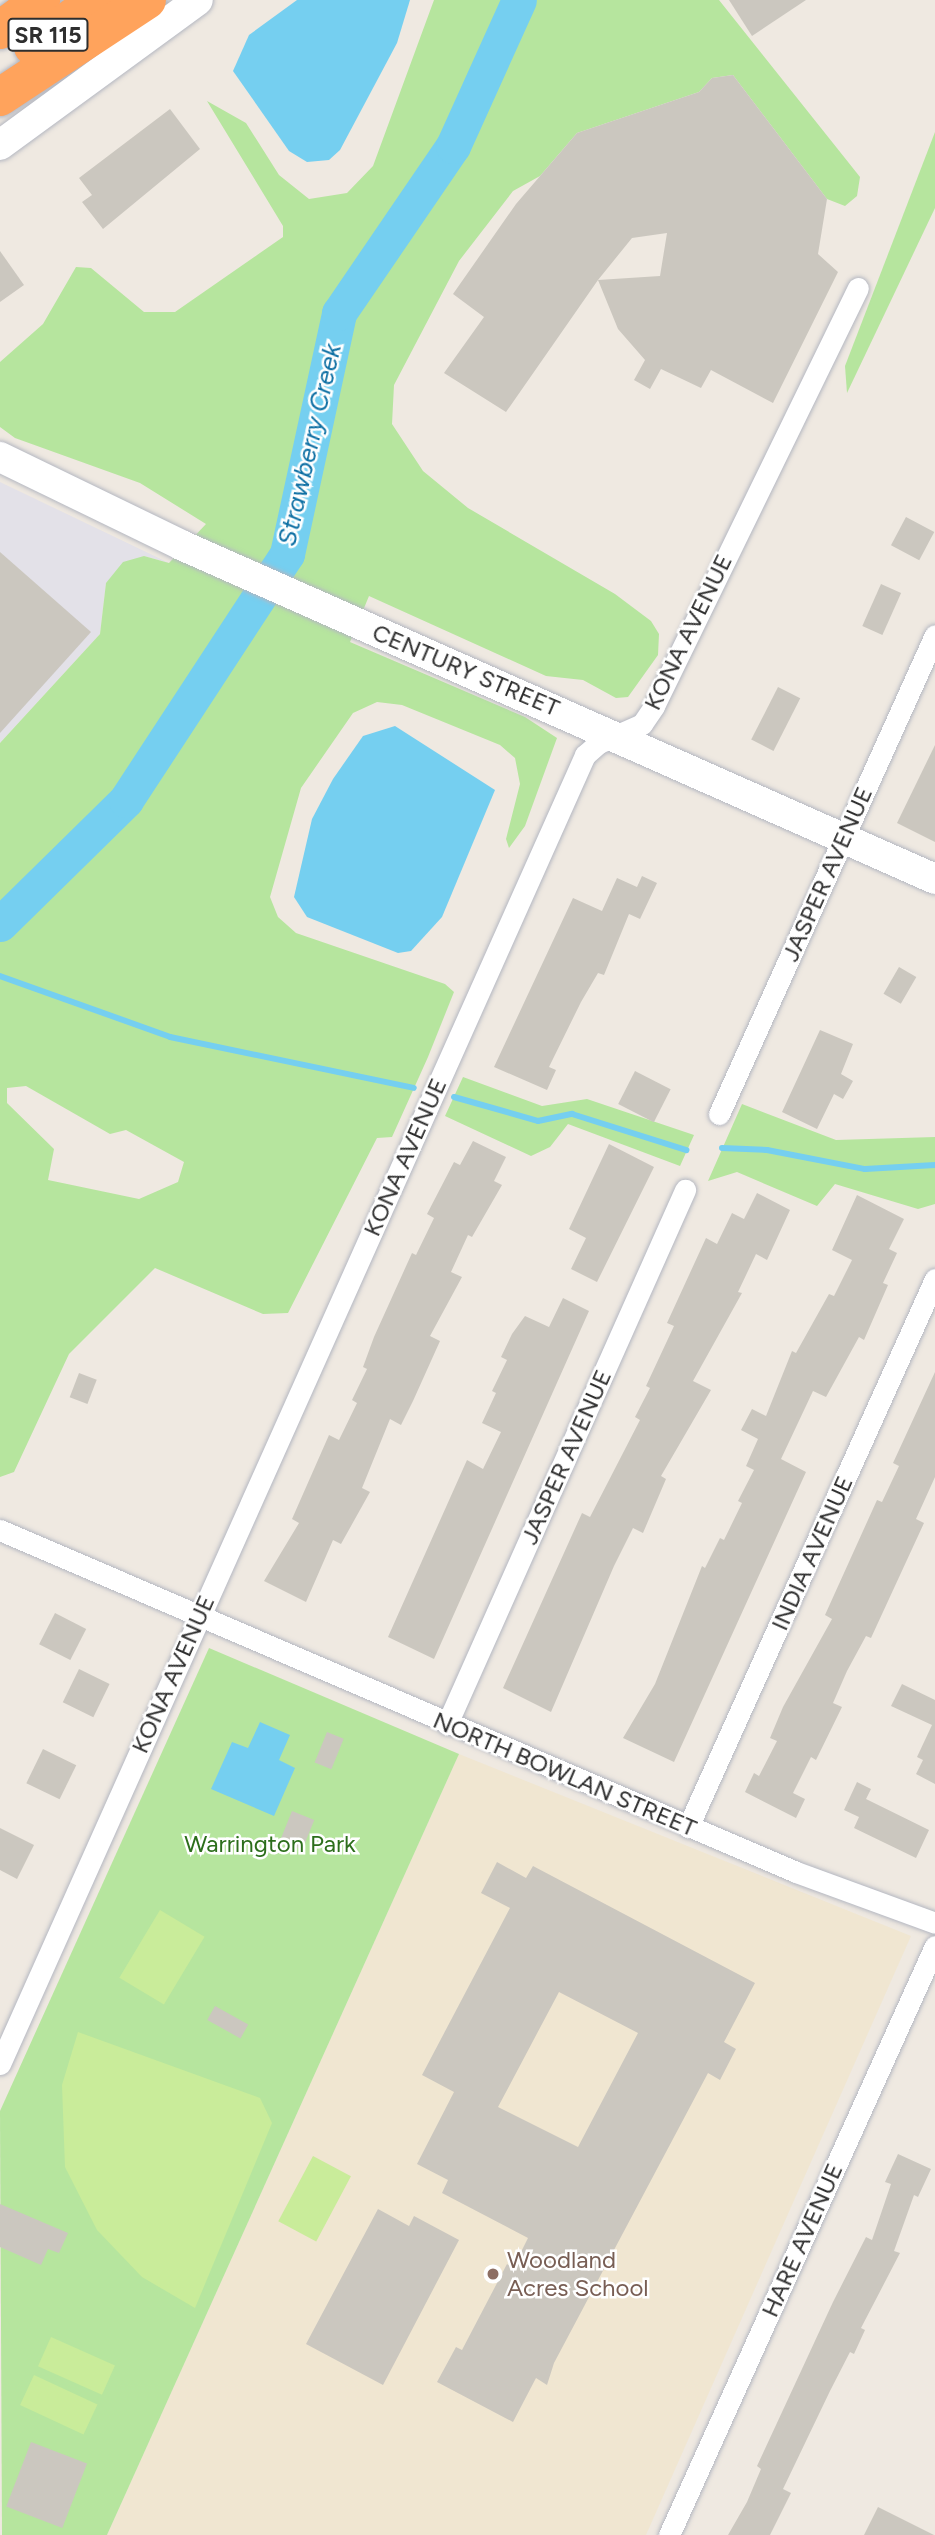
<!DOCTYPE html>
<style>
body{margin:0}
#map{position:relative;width:935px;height:2535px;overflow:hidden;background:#efe9e1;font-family:Figtree,sans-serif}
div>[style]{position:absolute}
.industrial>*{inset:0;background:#e3e1e8}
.education>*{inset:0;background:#f0e6d1}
.green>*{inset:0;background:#b6e59e}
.pitch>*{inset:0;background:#c9ec9a;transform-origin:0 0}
.water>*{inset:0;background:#75cff0}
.stream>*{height:6px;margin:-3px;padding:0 3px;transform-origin:3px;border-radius:3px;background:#75cff0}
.river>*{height:35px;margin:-17.5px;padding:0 17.5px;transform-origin:17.5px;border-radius:17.5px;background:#75cff0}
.building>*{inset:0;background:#cbc7bf;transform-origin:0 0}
.roads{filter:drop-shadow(0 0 2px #b4b7c1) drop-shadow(0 0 2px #b4b7c1)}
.street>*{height:21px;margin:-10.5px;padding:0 10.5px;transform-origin:10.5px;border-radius:10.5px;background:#fff}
.secondary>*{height:30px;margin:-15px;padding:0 15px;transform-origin:15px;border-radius:15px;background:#fff}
.highway>*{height:38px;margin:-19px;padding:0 19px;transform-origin:19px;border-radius:19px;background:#ffa35c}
.dots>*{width:19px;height:19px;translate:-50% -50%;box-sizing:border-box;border:4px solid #fff;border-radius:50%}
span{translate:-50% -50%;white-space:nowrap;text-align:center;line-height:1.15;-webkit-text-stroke:5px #fff;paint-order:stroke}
.shield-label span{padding:2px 5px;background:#fff;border:2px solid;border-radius:5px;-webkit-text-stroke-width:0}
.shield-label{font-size:23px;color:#2e2e2e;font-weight:700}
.street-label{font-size:24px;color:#2e2e2e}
.park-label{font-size:24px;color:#2c6e1b}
.education-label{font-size:24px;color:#785e54}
.left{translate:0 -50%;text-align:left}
.water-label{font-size:26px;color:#0d6fa3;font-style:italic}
</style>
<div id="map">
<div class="industrial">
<div style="clip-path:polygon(0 482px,169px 563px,144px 556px,106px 583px,100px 634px,0 743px)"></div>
</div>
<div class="education">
<div style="clip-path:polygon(459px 1754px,911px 1936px,646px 2535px,107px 2535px)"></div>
</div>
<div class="green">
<div style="clip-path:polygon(evenodd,434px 0,719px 0,860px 177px,857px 196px,845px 206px,827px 199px,733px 75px,712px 78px,699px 92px,577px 133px,540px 176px,513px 191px,459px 261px,394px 385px,392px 424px,423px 471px,468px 508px,615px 594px,651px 621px,659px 634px,658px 655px,628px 697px,616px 698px,583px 680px,546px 676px,369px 596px,350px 642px,525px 717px,557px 738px,525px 826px,509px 848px,506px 839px,520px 784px,515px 758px,500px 745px,402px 705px,377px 702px,353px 713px,301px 788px,270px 897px,278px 917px,296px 933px,445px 984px,454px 992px,428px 1057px,392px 1137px,377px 1138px,288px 1313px,263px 1314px,155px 1268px,69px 1354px,14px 1472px,0 1477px,0 743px,100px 634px,106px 583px,123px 562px,144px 556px,169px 563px,206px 524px,140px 483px,15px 438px,0 427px,0 362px,43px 324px,76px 267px,91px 268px,144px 312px,175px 312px,283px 237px,283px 226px,207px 101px,246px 123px,279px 175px,309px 199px,347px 193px,373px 166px,434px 0,26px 1086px,110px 1134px,126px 1130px,184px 1162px,178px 1182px,139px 1199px,48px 1180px,54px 1149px,7px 1103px,7px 1088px,26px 1086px)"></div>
<div style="clip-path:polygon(935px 132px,935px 208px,847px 393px,845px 366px)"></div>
<div style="clip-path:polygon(463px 1077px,542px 1106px,587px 1099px,694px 1135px,680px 1166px,568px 1124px,550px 1147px,531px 1156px,445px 1116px)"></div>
<div style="clip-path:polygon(742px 1104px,836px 1140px,935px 1137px,935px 1204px,918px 1209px,835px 1184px,817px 1206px,737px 1172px,708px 1181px)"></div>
<div style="clip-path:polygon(209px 1648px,459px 1754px,107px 2535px,2px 2535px,0 2111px)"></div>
</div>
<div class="pitch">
<div style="left:160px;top:1910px;width:52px;height:79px;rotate:31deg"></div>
<div style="clip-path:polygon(78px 2032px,260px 2098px,272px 2123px,195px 2308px,142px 2277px,97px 2230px,65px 2167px,62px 2085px)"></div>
<div style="left:313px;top:2156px;width:43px;height:74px;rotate:28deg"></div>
<div style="left:51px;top:2337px;width:70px;height:32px;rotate:24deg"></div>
<div style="left:34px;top:2375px;width:70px;height:33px;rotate:25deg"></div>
</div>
<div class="water">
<div style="clip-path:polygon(297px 0,410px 0,397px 43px,340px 150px,329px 160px,307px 162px,289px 151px,233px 71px,249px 35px)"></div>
<div style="clip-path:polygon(395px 726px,495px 790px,442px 917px,411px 951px,398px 953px,307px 917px,294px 897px,312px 819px,333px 779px,363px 736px)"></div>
<div style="clip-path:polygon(260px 1722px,290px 1735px,279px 1760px,295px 1768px,274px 1816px,211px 1789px,232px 1742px,248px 1748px)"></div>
</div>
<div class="stream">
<div style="left:0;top:976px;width:181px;rotate:19.7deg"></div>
<div style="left:170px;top:1037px;width:249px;rotate:11.8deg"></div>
<div style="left:454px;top:1097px;width:87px;rotate:15.9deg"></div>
<div style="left:538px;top:1121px;width:35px;rotate:-12deg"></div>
<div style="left:572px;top:1114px;width:120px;rotate:17.5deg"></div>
<div style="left:722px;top:1148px;width:45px;rotate:2.5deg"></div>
<div style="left:767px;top:1150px;width:100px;rotate:11deg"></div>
<div style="left:865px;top:1169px;width:70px;rotate:-3.3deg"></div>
</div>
<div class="river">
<div style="left:0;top:924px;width:177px;rotate:-44.5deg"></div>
<div style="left:126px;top:800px;width:294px;rotate:-56.8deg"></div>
<div style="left:287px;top:554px;width:247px;rotate:-77.8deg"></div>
<div style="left:339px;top:313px;width:202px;rotate:-55.7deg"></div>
<div style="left:453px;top:146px;width:160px;rotate:-65.7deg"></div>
</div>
<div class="building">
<div style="clip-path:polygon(729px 0,806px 0,752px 36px)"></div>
<div style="clip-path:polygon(evenodd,733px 75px,827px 199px,818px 254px,838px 272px,773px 403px,711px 370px,701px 388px,661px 369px,650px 389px,634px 380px,645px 360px,618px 329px,598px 280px,506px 412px,444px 373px,484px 317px,453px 294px,516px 204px,577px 133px,699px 92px,712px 78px,733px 75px,667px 233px,660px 276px,598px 280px,632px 238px,667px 233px)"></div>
<div style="clip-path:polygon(170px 109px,200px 149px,103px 229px,82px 202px,92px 195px,79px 178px)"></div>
<div style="clip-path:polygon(0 251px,24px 285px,0 302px)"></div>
<div style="left:906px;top:517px;width:32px;height:32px;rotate:28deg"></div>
<div style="clip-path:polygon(0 552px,91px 632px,0 733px)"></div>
<div style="left:881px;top:584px;width:22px;height:46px;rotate:24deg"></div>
<div style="left:778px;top:687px;width:25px;height:59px;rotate:27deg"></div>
<div style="clip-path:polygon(935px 745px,935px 842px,897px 823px)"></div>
<div style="clip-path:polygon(642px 876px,657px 883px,640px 919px,629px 914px,604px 975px,598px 973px,581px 1002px,549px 1067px,556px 1070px,547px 1090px,494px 1067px,573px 898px,602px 911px,617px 878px,637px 887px)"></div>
<div style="left:899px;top:967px;width:20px;height:31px;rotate:30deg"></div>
<div style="clip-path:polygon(820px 1030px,853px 1044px,841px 1074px,853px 1081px,843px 1099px,834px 1094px,817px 1129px,782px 1112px)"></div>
<div style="left:635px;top:1071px;width:40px;height:37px;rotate:27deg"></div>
<div style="clip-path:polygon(473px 1141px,506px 1157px,494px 1181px,502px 1185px,472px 1237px,468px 1235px,451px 1272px,462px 1277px,430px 1336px,440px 1341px,413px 1401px,401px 1425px,390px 1419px,362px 1488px,370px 1492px,341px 1544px,333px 1540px,306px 1602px,264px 1581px,299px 1523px,292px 1519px,329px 1435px,339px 1440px,357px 1403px,352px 1400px,367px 1369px,363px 1367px,374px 1337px,412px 1253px,416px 1255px,434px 1218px,427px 1214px,454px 1162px,460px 1165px)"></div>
<div style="clip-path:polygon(609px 1144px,654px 1167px,597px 1282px,571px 1269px,586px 1238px,569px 1229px)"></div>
<div style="clip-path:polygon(757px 1193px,790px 1210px,767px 1260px,756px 1254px,738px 1292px,742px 1293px,693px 1381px,711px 1390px,661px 1476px,666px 1479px,643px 1533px,633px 1528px,614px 1566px,551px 1712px,503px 1688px,582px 1513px,590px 1517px,640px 1420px,635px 1417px,650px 1388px,646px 1386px,674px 1326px,667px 1323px,706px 1238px,717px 1244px,732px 1213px,744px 1219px)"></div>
<div style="clip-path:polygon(857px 1195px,904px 1219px,889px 1249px,897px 1253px,883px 1283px,888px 1285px,864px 1340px,859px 1337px,826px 1397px,813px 1391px,781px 1459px,806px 1472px,674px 1762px,623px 1738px,655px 1684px,702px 1566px,705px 1568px,720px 1538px,724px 1540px,742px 1503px,738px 1501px,754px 1470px,746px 1466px,758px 1439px,741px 1430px,752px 1409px,766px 1416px,792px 1351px,796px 1353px,829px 1294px,834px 1296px,852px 1260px,832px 1250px)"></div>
<div style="clip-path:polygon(563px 1298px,589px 1311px,434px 1659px,388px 1637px,467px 1460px,483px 1469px,501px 1432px,482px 1423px,496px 1393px,492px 1391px,507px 1360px,501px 1357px,512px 1334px,525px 1316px,549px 1327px)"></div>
<div style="clip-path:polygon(935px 1372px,935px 1477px,916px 1519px,924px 1523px,871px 1638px,866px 1636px,847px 1671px,833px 1703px,842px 1707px,816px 1760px,811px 1757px,793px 1793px,805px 1799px,796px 1818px,745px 1792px,754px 1773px,759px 1776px,777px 1741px,770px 1738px,783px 1707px,832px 1619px,825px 1615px,877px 1500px,882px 1502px,899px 1466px,893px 1463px)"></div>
<div style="left:79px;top:1373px;width:19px;height:26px;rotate:21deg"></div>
<div style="left:55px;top:1613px;width:35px;height:35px;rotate:27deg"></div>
<div style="left:79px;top:1669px;width:34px;height:37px;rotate:26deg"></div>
<div style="clip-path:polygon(902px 1684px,935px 1700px,935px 1784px,916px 1774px,923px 1760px,917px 1757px,932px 1725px,891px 1706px)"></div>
<div style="left:327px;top:1732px;width:18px;height:33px;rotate:22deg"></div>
<div style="left:43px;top:1749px;width:37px;height:38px;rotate:26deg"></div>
<div style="clip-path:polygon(857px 1782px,871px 1789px,866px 1799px,929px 1830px,916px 1858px,854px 1828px,859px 1817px,844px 1810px)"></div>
<div style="left:292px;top:1811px;width:24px;height:32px;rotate:22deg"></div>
<div style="clip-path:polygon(0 1828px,34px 1845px,17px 1879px,0 1870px)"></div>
<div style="clip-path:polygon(evenodd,497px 1862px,526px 1878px,533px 1866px,755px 1983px,724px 2042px,736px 2049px,720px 2080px,708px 2073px,554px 2363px,547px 2385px,536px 2378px,513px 2422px,437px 2382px,456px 2347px,462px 2350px,507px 2264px,513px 2268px,528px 2238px,442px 2193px,448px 2180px,417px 2164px,454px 2092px,422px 2075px,510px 1908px,481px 1893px,497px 1862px,559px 1992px,638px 2033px,578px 2147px,498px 2107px,559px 1992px)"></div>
<div style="left:215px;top:2006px;width:38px;height:16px;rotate:29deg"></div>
<div style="clip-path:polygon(898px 2154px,931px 2169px,918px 2197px,914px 2195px,894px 2251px,900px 2253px,861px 2328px,865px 2330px,854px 2354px,850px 2352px,830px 2391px,783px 2489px,791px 2493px,770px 2535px,728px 2535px,747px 2502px,761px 2469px,757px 2466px,833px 2302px,866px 2237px,872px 2240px,891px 2184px,885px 2182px)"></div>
<div style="clip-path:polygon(0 2204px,68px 2233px,59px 2253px,48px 2249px,41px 2265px,0 2247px)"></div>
<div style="clip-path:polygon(378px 2209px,409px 2226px,414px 2216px,459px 2240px,383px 2385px,306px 2344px)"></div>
<div style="left:31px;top:2442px;width:60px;height:69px;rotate:21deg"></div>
<div style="clip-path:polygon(878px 2507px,934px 2535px,864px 2535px)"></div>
</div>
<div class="roads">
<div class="street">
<div style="left:719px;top:1114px;width:525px;rotate:-65.73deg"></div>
<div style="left:0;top:1530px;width:866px;rotate:23.25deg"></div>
<div style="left:796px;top:1872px;width:148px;rotate:20.1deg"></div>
<div style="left:447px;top:1724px;width:585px;rotate:-65.98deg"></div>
<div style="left:688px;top:1827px;width:601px;rotate:-65.74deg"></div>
<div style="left:0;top:2064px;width:1434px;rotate:-65.92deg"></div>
<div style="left:585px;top:755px;width:18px;rotate:-41deg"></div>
<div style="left:599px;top:743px;width:47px;rotate:-23.8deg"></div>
<div style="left:642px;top:724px;width:22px;rotate:-56deg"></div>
<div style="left:654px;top:706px;width:465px;rotate:-64deg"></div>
<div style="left:669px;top:2535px;width:646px;rotate:-65.7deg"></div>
</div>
<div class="secondary">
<div style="left:0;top:145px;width:245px;rotate:-36.2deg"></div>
<div style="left:0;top:457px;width:201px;rotate:25.9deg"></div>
<div style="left:181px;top:545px;width:825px;rotate:23.89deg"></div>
</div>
<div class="highway">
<div style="left:0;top:30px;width:51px;rotate:-36.2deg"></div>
<div style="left:33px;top:47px;width:79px;rotate:-36.7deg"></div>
<div style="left:0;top:97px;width:176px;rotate:-33.4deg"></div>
</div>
</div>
<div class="dots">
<div style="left:493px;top:2274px;background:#8d6e63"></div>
</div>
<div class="shield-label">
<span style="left:48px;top:35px">SR 115</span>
</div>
<div class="street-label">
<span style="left:688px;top:632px;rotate:-64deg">KONA AVENUE</span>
<span style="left:466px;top:670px;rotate:23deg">CENTURY STREET</span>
<span style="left:827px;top:874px;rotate:-66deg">JASPER AVENUE</span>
<span style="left:405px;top:1157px;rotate:-66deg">KONA AVENUE</span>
<span style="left:566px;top:1457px;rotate:-66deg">JASPER AVENUE</span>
<span style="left:812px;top:1553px;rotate:-66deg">INDIA AVENUE</span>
<span style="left:173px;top:1674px;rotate:-66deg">KONA AVENUE</span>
<span style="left:565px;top:1774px;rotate:23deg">NORTH BOWLAN STREET</span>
<span style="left:802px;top:2240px;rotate:-66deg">HARE AVENUE</span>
</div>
<div class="park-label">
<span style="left:270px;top:1844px">Warrington Park</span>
</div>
<div class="education-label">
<span class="left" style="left:507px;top:2274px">Woodland<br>Acres School</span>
</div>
<div class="water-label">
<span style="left:310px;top:445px;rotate:-77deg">Strawberry Creek</span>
</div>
</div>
